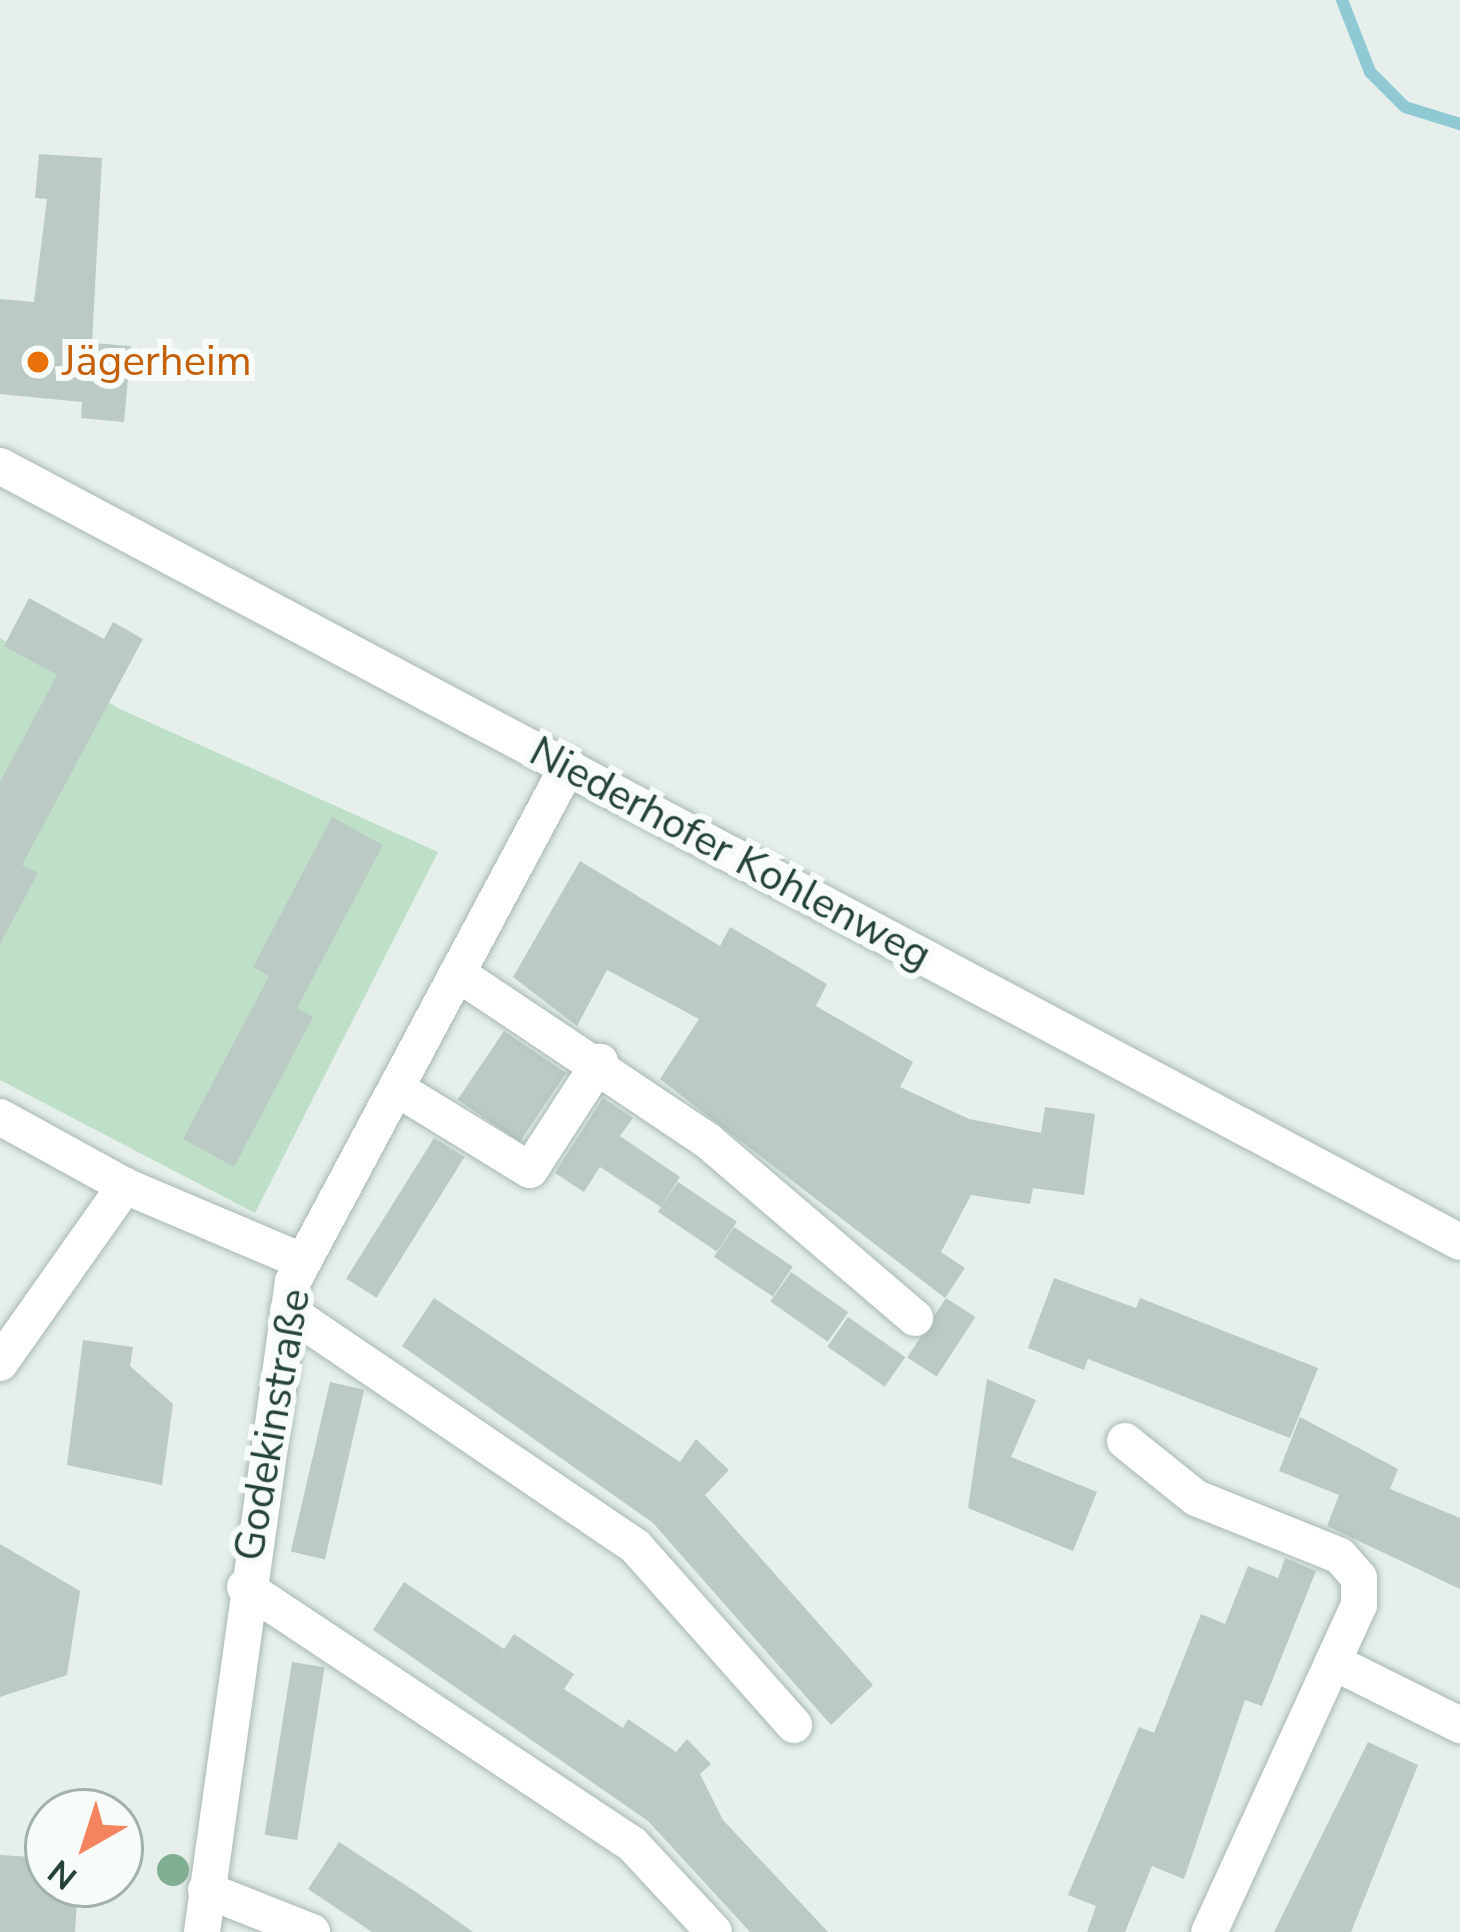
<!DOCTYPE html>
<meta charset="utf-8">
<style>
body{margin:0}
#map{position:relative;width:1460px;height:1932px;overflow:hidden;background:#e6efeb;font-family:"Nunito Sans",sans-serif}
div>[style]{position:absolute}
.green>*{inset:0;background:#bfe0c8}
.stream>*{height:12px;margin:-6px;padding:0 6px;transform-origin:6px;border-radius:6px;background:#8ec9d4}
.building>*{inset:0;background:#bbcac4;transform-origin:0 0}
.roads{filter:drop-shadow(0 0 3px #a8b8b2) drop-shadow(0 0 3px #a8b8b2)}
.minor>*{height:36px;margin:-18px;padding:0 18px;transform-origin:18px;border-radius:18px;background:#fff}
.trees>*{width:32px;height:32px;margin:-16px;border-radius:50%;background:#80af93}
.dots>*{width:33px;height:33px;translate:-50% -50%;box-sizing:border-box;border:6px solid #f7fbf9;border-radius:50%}
span{translate:-50% -50%;white-space:nowrap;text-align:center;line-height:1.15;-webkit-text-stroke:12px #f7fbf9;paint-order:stroke}
.food-label{font-size:42px;color:#c56008}
.left{translate:0 -50%;text-align:left}
.street-label{font-size:42px;color:#24423a}
.north{position:absolute;left:24px;top:1788px;width:120px;height:120px;box-sizing:border-box;background:#f7fbf9;border:3px solid #a3b1ad;border-radius:50%;rotate:219deg;font-size:33px;font-weight:700;line-height:48px;text-align:center;color:#24423a}
.north::after{content:'';display:block;margin:auto;width:42px;height:54px;background:#f4845f;clip-path:polygon(50% 0,100% 100%,50% 72%,0 100%)}
</style>
<div id="map">
<div class="green">
<div style="clip-path:polygon(0 638px,120px 709px,438px 852px,255px 1213px,0 1080px)"></div>
</div>
<div class="stream">
<div style="left:1342px;top:0;width:77px;rotate:68.7deg"></div>
<div style="left:1370px;top:72px;width:49px;rotate:45deg"></div>
<div style="left:1405px;top:107px;width:58px;rotate:17.2deg"></div>
</div>
<div class="building">
<div style="clip-path:polygon(39px 154px,102px 158px,92px 343px,131px 346px,124px 422px,81px 418px,82px 402px,0 394px,0 299px,34px 302px,47px 199px,35px 198px)"></div>
<div style="clip-path:polygon(29px 598px,104px 639px,113px 622px,143px 639px,22px 865px,38px 873px,0 944px,0 782px,57px 675px,4px 646px)"></div>
<div style="clip-path:polygon(332px 817px,383px 845px,297px 1008px,313px 1017px,234px 1167px,183px 1139px,269px 976px,253px 967px)"></div>
<div style="clip-path:polygon(580px 861px,720px 946px,730px 927px,827px 984px,816px 1006px,913px 1062px,900px 1087px,969px 1119px,1041px 1133px,1045px 1107px,1095px 1114px,1084px 1195px,1033px 1188px,1030px 1204px,971px 1195px,941px 1252px,965px 1268px,945px 1298px,660px 1079px,699px 1019px,607px 970px,577px 1026px,513px 977px)"></div>
<div style="left:504px;top:1031px;width:75px;height:83px;rotate:34deg"></div>
<div style="clip-path:polygon(603px 1098px,633px 1118px,620px 1136px,680px 1177px,661px 1207px,600px 1167px,584px 1192px,555px 1173px)"></div>
<div style="left:434px;top:1138px;width:36px;height:166px;rotate:32deg"></div>
<div style="left:678px;top:1182px;width:71px;height:36px;rotate:34deg"></div>
<div style="left:734px;top:1227px;width:71px;height:36px;rotate:34deg"></div>
<div style="left:791px;top:1272px;width:70px;height:36px;rotate:35deg"></div>
<div style="clip-path:polygon(1054px 1278px,1136px 1308px,1140px 1298px,1318px 1368px,1290px 1438px,1088px 1359px,1084px 1370px,1028px 1348px)"></div>
<div style="clip-path:polygon(434px 1298px,680px 1462px,696px 1439px,729px 1470px,705px 1495px,873px 1685px,831px 1725px,653px 1523px,402px 1346px)"></div>
<div style="left:946px;top:1298px;width:35px;height:71px;rotate:33deg"></div>
<div style="left:848px;top:1317px;width:70px;height:36px;rotate:35deg"></div>
<div style="clip-path:polygon(83px 1340px,133px 1347px,130px 1366px,173px 1404px,162px 1485px,67px 1465px)"></div>
<div style="clip-path:polygon(987px 1379px,1036px 1400px,1011px 1457px,1097px 1492px,1073px 1551px,968px 1508px)"></div>
<div style="left:330px;top:1382px;width:35px;height:174px;rotate:13deg"></div>
<div style="clip-path:polygon(1300px 1417px,1398px 1469px,1390px 1489px,1460px 1518px,1460px 1589px,1327px 1526px,1339px 1495px,1279px 1471px)"></div>
<div style="clip-path:polygon(0 1544px,80px 1591px,67px 1675px,0 1697px)"></div>
<div style="clip-path:polygon(1285px 1558px,1316px 1571px,1262px 1706px,1245px 1700px,1184px 1879px,1152px 1866px,1125px 1932px,1087px 1932px,1096px 1906px,1068px 1895px,1139px 1727px,1154px 1733px,1201px 1614px,1225px 1624px,1248px 1566px,1278px 1578px)"></div>
<div style="clip-path:polygon(404px 1582px,504px 1649px,514px 1634px,574px 1674px,564px 1689px,623px 1728px,628px 1719px,676px 1752px,687px 1739px,711px 1764px,700px 1774px,723px 1820px,828px 1932px,750px 1932px,648px 1821px,373px 1630px)"></div>
<div style="left:292px;top:1662px;width:33px;height:175px;rotate:9deg"></div>
<div style="clip-path:polygon(1368px 1742px,1418px 1765px,1351px 1932px,1274px 1932px)"></div>
<div style="clip-path:polygon(339px 1842px,419px 1894px,473px 1932px,372px 1932px,308px 1889px)"></div>
<div style="clip-path:polygon(0 1855px,48px 1858px,48px 1884px,78px 1884px,75px 1932px,0 1932px)"></div>
</div>
<div class="roads">
<div class="minor">
<div style="left:0;top:466px;width:1653px;rotate:27.99deg"></div>
<div style="left:457px;top:973px;width:303px;rotate:33.8deg"></div>
<div style="left:709px;top:1142px;width:271px;rotate:40.5deg"></div>
<div style="left:396px;top:1088px;width:157px;rotate:31.5deg"></div>
<div style="left:530px;top:1170px;width:129px;rotate:-57.1deg"></div>
<div style="left:0;top:1117px;width:143px;rotate:28.9deg"></div>
<div style="left:125px;top:1186px;width:192px;rotate:23deg"></div>
<div style="left:288px;top:1311px;width:420px;rotate:34.1deg"></div>
<div style="left:636px;top:1547px;width:238px;rotate:48.4deg"></div>
<div style="left:0;top:1363px;width:217px;rotate:-54.8deg"></div>
<div style="left:1125px;top:1441px;width:91px;rotate:38.8deg"></div>
<div style="left:1196px;top:1498px;width:155px;rotate:21.9deg"></div>
<div style="left:1340px;top:1556px;width:29px;rotate:49deg"></div>
<div style="left:1359px;top:1578px;width:27px;rotate:90deg"></div>
<div style="left:1359px;top:1605px;width:360px;rotate:114.6deg"></div>
<div style="left:245px;top:1587px;width:465px;rotate:33.6deg"></div>
<div style="left:632px;top:1844px;width:120px;rotate:47deg"></div>
<div style="left:1333px;top:1662px;width:142px;rotate:26.4deg"></div>
<div style="left:206px;top:1890px;width:114px;rotate:21.6deg"></div>
<div style="left:202px;top:1932px;width:657px;rotate:-82.04deg"></div>
<div style="left:293px;top:1281px;width:584px;rotate:-61.9deg"></div>
</div>
</div>
<div class="trees">
<div style="left:173px;top:1870px"></div>
</div>
<div class="dots">
<div style="left:38px;top:362px;background:#e8710a"></div>
</div>
<div class="food-label">
<span class="left" style="left:62px;top:362px">Jägerheim</span>
</div>
<div class="street-label">
<span style="left:730px;top:854px;rotate:28deg">Niederhofer Kohlenweg</span>
<span style="left:273px;top:1425px;rotate:-80deg">Godekinstraße</span>
</div>
<div class="north">N</div>
</div>
